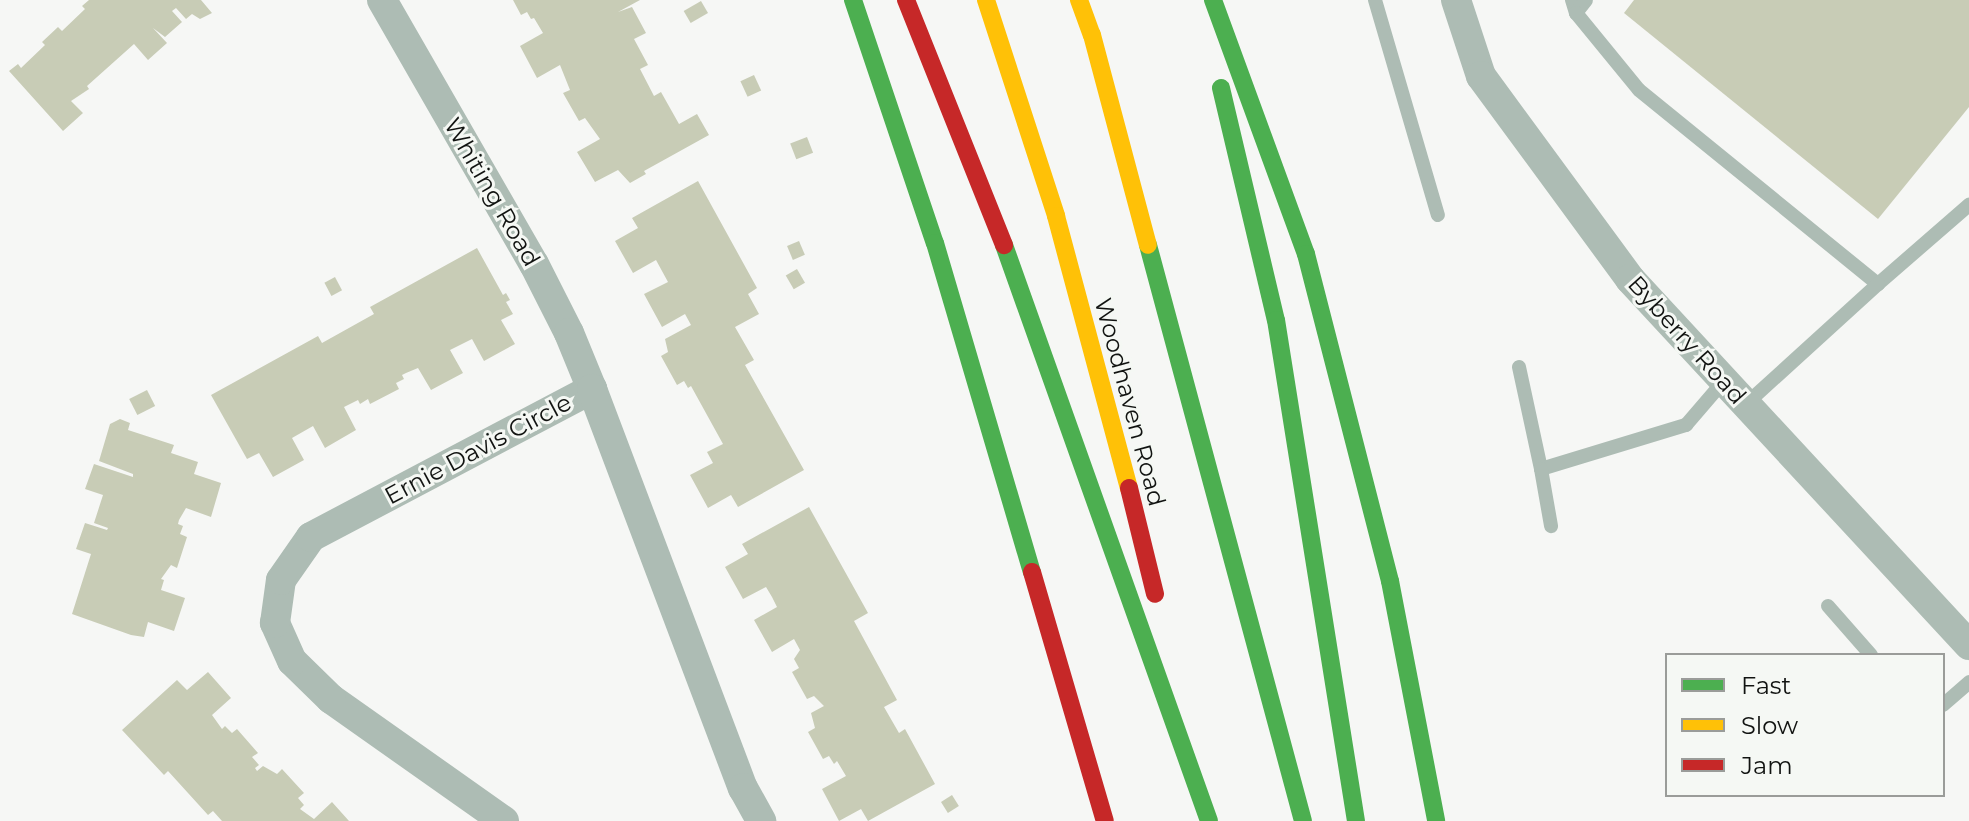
<!DOCTYPE html>
<style>
body{margin:0}
#map{position:relative;width:1969px;height:821px;overflow:hidden;background:#f6f7f5;font-family:Montserrat,sans-serif}
div>[style]{position:absolute}
.building>*{inset:0;background:#c8ccb6;transform-origin:0 0}
.lane>*{height:14px;margin:-7px;padding:0 7px;transform-origin:7px;border-radius:7px;background:#adbcb4}
.street>*{height:30px;margin:-15px;padding:0 15px;transform-origin:15px;border-radius:15px;background:#adbcb4}
.fast>*{height:18px;margin:-9px;padding:0 9px;transform-origin:9px;border-radius:9px;background:#4caf50}
.slow>*{height:18px;margin:-9px;padding:0 9px;transform-origin:9px;border-radius:9px;background:#ffc107}
.jam>*{height:18px;margin:-9px;padding:0 9px;transform-origin:9px;border-radius:9px;background:#c62828}
span{translate:-50% -50%;white-space:nowrap;text-align:center;line-height:1.15;-webkit-text-stroke:6px #f5f8f4;paint-order:stroke}
.street-label{font-size:24px;color:#111311}
.legend{position:absolute;left:1665px;top:653px;width:280px;height:144px;box-sizing:border-box;background:#f5f8f4;border:2px solid #9a9c99;margin:0;padding:10px 14px;list-style:none;font-size:24px;color:#111311}
.legend li{display:flex;align-items:center;gap:16px;height:40px}
.legend b{width:40px;border:2px solid #9a9c99}
</style>
<div id="map">
<div class="building">
<div style="clip-path:polygon(89px 0,201px 0,212px 13px,200px 19px,192px 14px,186px 19px,176px 8px,172px 11px,182px 22px,165px 37px,153px 28px,167px 43px,148px 60px,134px 44px,87px 86px,89px 89px,71px 101px,83px 113px,63px 131px,9px 71px,18px 64px,21px 68px,45px 45px,42px 42px,58px 27px,62px 31px,85px 9px,82px 6px)"></div>
<div style="clip-path:polygon(513px 0,640px 0,618px 12px,632px 7px,646px 33px,634px 39px,648px 65px,640px 69px,654px 96px,661px 92px,679px 124px,697px 114px,709px 135px,644px 171px,646px 174px,630px 183px,618px 170px,595px 182px,577px 152px,600px 139px,585px 118px,579px 121px,563px 93px,570px 90px,560px 65px,537px 78px,520px 46px,543px 33px,534px 18px,531px 19px,527px 12px,521px 15px)"></div>
<div style="clip-path:polygon(1634px 0,1969px 0,1969px 107px,1878px 219px,1624px 13px)"></div>
<div style="left:701px;top:1px;width:14px;height:20px;rotate:60deg"></div>
<div style="left:754px;top:75px;width:17px;height:15px;rotate:65deg"></div>
<div style="left:807px;top:137px;width:17px;height:18px;rotate:69deg"></div>
<div style="clip-path:polygon(698px 181px,757px 288px,748px 294px,759px 314px,735px 327px,754px 360px,745px 365px,804px 470px,738px 507px,731px 495px,708px 508px,690px 475px,713px 463px,707px 452px,723px 444px,691px 386px,688px 388px,684px 381px,677px 385px,661px 356px,668px 352px,665px 339px,691px 325px,685px 314px,662px 327px,644px 294px,668px 282px,656px 260px,633px 273px,615px 241px,638px 228px,632px 218px)"></div>
<div style="left:799px;top:241px;width:15px;height:13px;rotate:67deg"></div>
<div style="clip-path:polygon(477px 248px,503px 295px,506px 293px,510px 300px,506px 302px,513px 314px,501px 320px,515px 344px,484px 361px,472px 339px,450px 350px,463px 373px,431px 390px,418px 368px,406px 373px,402px 375px,404px 379px,396px 383px,399px 389px,370px 404px,368px 399px,360px 404px,358px 400px,344px 407px,356px 430px,325px 448px,313px 426px,292px 438px,304px 460px,273px 477px,259px 453px,247px 459px,211px 395px,318px 336px,322px 343px,374px 314px,370px 307px)"></div>
<div style="left:797px;top:269px;width:16px;height:13px;rotate:60deg"></div>
<div style="left:335px;top:277px;width:15px;height:12px;rotate:62deg"></div>
<div style="left:147px;top:390px;width:18px;height:20px;rotate:63deg"></div>
<div style="clip-path:polygon(120px 419px,130px 423px,128px 430px,174px 445px,171px 453px,198px 462px,194px 474px,221px 483px,211px 517px,186px 508px,179px 520px,178px 524px,183px 526px,180px 534px,187px 537px,177px 568px,171px 565px,161px 579px,164px 580px,161px 590px,185px 598px,174px 631px,148px 622px,144px 637px,131px 635px,72px 614px,91px 554px,76px 549px,85px 523px,107px 530px,108px 528px,94px 523px,103px 495px,85px 489px,94px 464px,133px 477px,133px 474px,99px 461px,110px 424px)"></div>
<div style="clip-path:polygon(809px 507px,868px 613px,854px 621px,897px 700px,884px 707px,899px 733px,905px 729px,935px 784px,868px 821px,861px 809px,839px 821px,822px 789px,846px 776px,837px 761px,834px 764px,829px 756px,823px 759px,808px 732px,815px 728px,811px 713px,824px 706px,814px 696px,807px 699px,792px 672px,799px 668px,794px 659px,800px 650px,794px 639px,772px 652px,754px 620px,777px 607px,772px 597px,766px 587px,743px 599px,725px 567px,748px 554px,742px 544px)"></div>
<div style="clip-path:polygon(208px 672px,231px 698px,212px 715px,222px 729px,225px 726px,232px 733px,237px 729px,258px 753px,252px 757px,259px 765px,255px 768px,257px 771px,263px 766px,277px 774px,282px 769px,304px 793px,298px 798px,304px 805px,300px 809px,314px 819px,332px 802px,349px 821px,222px 821px,213px 811px,208px 815px,168px 771px,164px 775px,122px 730px,177px 680px,187px 690px)"></div>
<div style="left:952px;top:795px;width:13px;height:13px;rotate:58deg"></div>
</div>
<div class="lane">
<div style="left:1375px;top:0;width:224px;rotate:73.7deg"></div>
<div style="left:1572px;top:0;width:14px;rotate:73deg"></div>
<div style="left:1576px;top:13px;width:16px;rotate:-52deg"></div>
<div style="left:1576px;top:13px;width:99px;rotate:50.7deg"></div>
<div style="left:1639px;top:90px;width:308px;rotate:39.1deg"></div>
<div style="left:1878px;top:284px;width:121px;rotate:-41deg"></div>
<div style="left:1519px;top:367px;width:104px;rotate:77.8deg"></div>
<div style="left:1541px;top:469px;width:152px;rotate:-16.9deg"></div>
<div style="left:1686px;top:425px;width:57px;rotate:-49.3deg"></div>
<div style="left:1745px;top:405px;width:180px;rotate:-42.3deg"></div>
<div style="left:1541px;top:469px;width:58px;rotate:80deg"></div>
<div style="left:1828px;top:606px;width:65px;rotate:48.7deg"></div>
<div style="left:1943px;top:705px;width:35px;rotate:-41deg"></div>
</div>
<div class="street">
<div style="left:382px;top:0;width:305px;rotate:60.1deg"></div>
<div style="left:534px;top:264px;width:77px;rotate:63.1deg"></div>
<div style="left:569px;top:333px;width:61px;rotate:67.7deg"></div>
<div style="left:1456px;top:0;width:80px;rotate:71.8deg"></div>
<div style="left:1481px;top:76px;width:252px;rotate:53.7deg"></div>
<div style="left:1630px;top:279px;width:499px;rotate:47.2deg"></div>
<div style="left:504px;top:821px;width:212px;rotate:-144.8deg"></div>
<div style="left:331px;top:699px;width:54px;rotate:-135.7deg"></div>
<div style="left:292px;top:661px;width:42px;rotate:-114.1deg"></div>
<div style="left:275px;top:623px;width:43px;rotate:-82.1deg"></div>
<div style="left:281px;top:580px;width:52px;rotate:-55.1deg"></div>
<div style="left:311px;top:537px;width:318px;rotate:-27.8deg"></div>
<div style="left:592px;top:389px;width:427px;rotate:69.3deg"></div>
<div style="left:743px;top:788px;width:38px;rotate:61deg"></div>
</div>
<div class="fast">
<div style="left:853px;top:0;width:256px;rotate:71.4deg"></div>
<div style="left:935px;top:243px;width:343px;rotate:73.6deg"></div>
<div style="left:1213px;top:0;width:270px;rotate:69.9deg"></div>
<div style="left:1306px;top:254px;width:338px;rotate:75.6deg"></div>
<div style="left:1390px;top:581px;width:244px;rotate:79.1deg"></div>
<div style="left:1221px;top:88px;width:238px;rotate:76.7deg"></div>
<div style="left:1276px;top:320px;width:507px;rotate:80.93deg"></div>
<div style="left:1004px;top:245px;width:611px;rotate:70.41deg"></div>
<div style="left:1148px;top:245px;width:596px;rotate:74.94deg"></div>
</div>
<div class="slow">
<div style="left:986px;top:0;width:227px;rotate:72deg"></div>
<div style="left:1056px;top:216px;width:282px;rotate:75deg"></div>
<div style="left:1079px;top:0;width:37px;rotate:70deg"></div>
<div style="left:1092px;top:35px;width:217px;rotate:75.1deg"></div>
</div>
<div class="jam">
<div style="left:906px;top:0;width:264px;rotate:68.2deg"></div>
<div style="left:1129px;top:488px;width:109px;rotate:76.2deg"></div>
<div style="left:1032px;top:572px;width:259px;rotate:73.7deg"></div>
</div>
<div class="street-label">
<span style="left:492px;top:192px;rotate:60deg">Whiting Road</span>
<span style="left:1687px;top:340px;rotate:48deg">Byberry Road</span>
<span style="left:1130px;top:402px;rotate:75deg">Woodhaven Road</span>
<span style="left:478px;top:449px;rotate:-28deg">Ernie Davis Circle</span>
</div>
<ul class="legend">
<li><b style="height:10px;background:#4caf50"></b>Fast</li>
<li><b style="height:10px;background:#ffc107"></b>Slow</li>
<li><b style="height:10px;background:#c62828"></b>Jam</li>
</ul>
</div>
